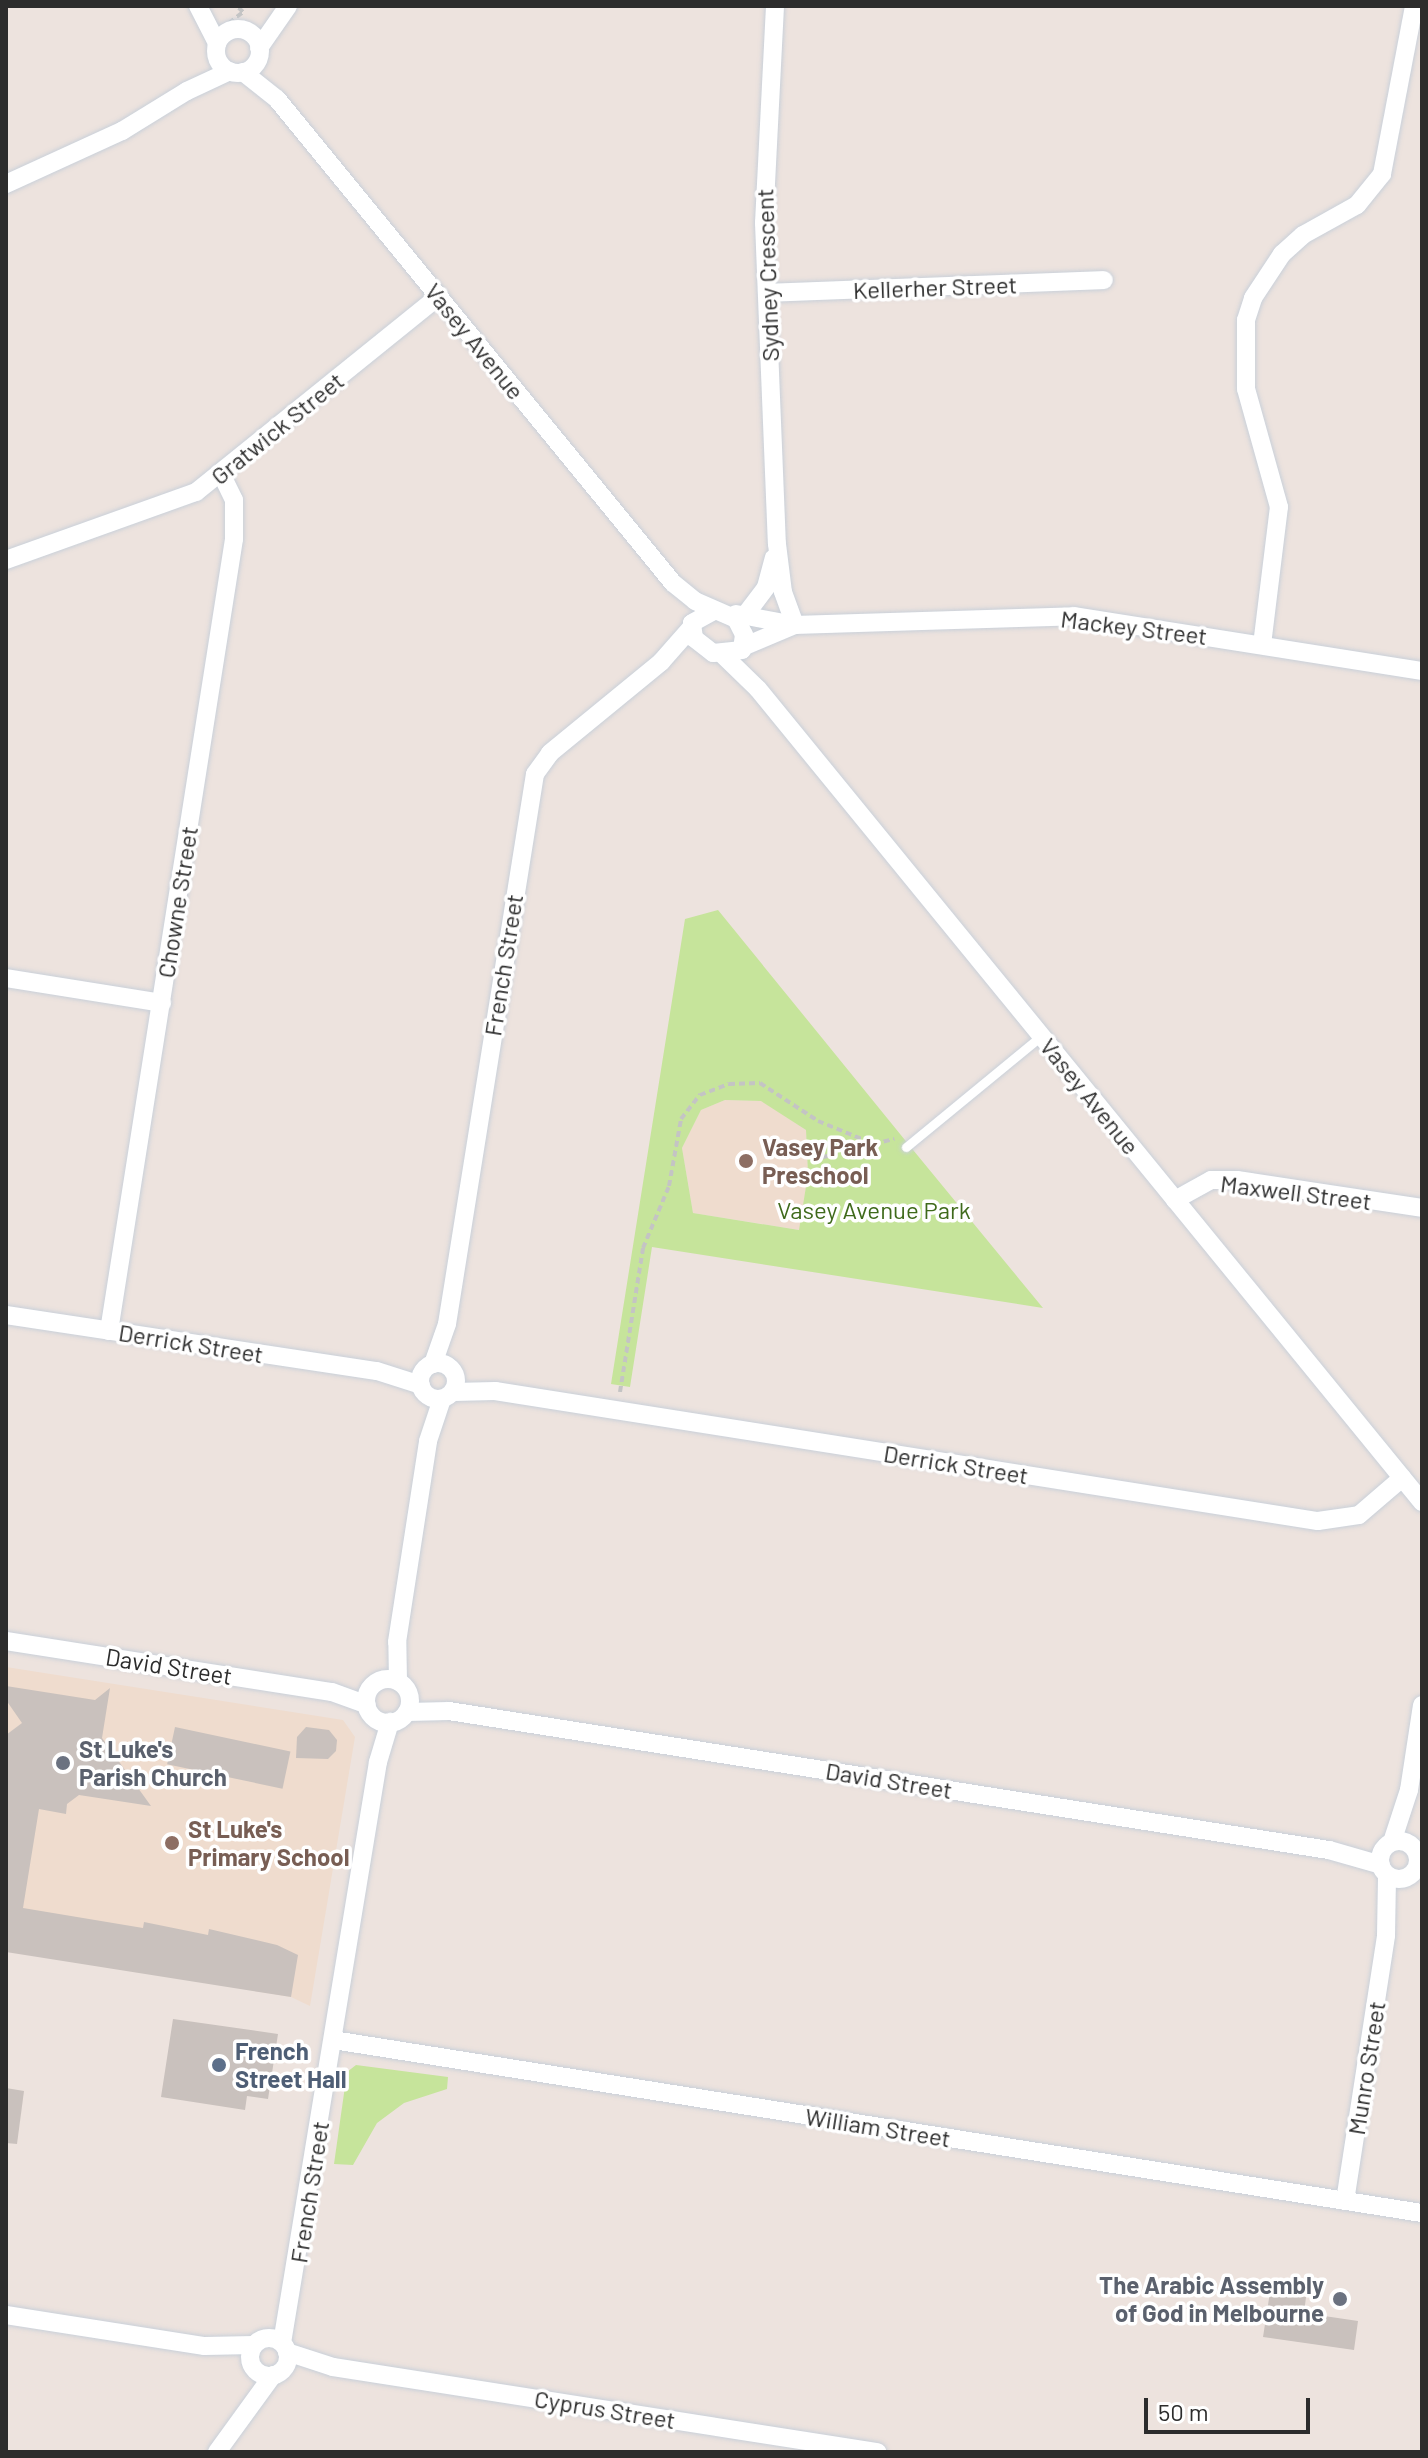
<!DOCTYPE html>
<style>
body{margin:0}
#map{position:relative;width:1428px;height:2458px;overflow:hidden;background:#ede3de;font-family:Barlow,sans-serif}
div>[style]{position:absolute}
.education>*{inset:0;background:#efdcce}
.green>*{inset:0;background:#c6e49b}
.building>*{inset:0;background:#c9c1bd;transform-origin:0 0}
.path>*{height:4px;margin-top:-2px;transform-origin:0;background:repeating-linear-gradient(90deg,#c4c4c4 0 6px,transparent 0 10px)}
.roads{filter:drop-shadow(0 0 2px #c9d0d9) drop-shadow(0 0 2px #c9d0d9)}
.lane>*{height:9px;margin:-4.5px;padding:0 4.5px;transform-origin:4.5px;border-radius:4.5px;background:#fff}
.street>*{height:18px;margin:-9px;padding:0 9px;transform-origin:9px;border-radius:9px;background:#fff}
.street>.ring{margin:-9px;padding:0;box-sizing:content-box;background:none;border:18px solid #fff;border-radius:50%}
.dots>*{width:22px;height:22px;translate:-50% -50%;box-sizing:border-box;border:4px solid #fff;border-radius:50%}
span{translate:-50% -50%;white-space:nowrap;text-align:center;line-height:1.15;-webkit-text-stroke:7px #fff;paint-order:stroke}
.street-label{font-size:24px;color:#2c2c2c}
.education-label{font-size:24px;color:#785e54;font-weight:700}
.left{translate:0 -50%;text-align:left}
.park-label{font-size:24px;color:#3f6a1b}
.worship-label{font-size:24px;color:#5b616d;font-weight:700}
.right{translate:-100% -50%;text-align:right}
.service-label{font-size:24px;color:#4e5e75;font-weight:700}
.frame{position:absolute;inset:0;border:8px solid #2c2c2c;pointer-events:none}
.scale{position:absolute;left:1144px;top:2398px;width:166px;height:36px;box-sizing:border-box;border:4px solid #2c2c2c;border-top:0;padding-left:10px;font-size:24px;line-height:28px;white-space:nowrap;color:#2c2c2c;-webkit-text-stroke:6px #fff;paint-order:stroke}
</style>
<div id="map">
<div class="education">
<div style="clip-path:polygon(725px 1100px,762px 1101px,806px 1130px,808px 1174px,800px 1230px,693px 1213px,682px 1148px,701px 1110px)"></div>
<div style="clip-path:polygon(6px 1667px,343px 1720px,355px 1737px,310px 2006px,291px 1997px,6px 1949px)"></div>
</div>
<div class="green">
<div style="clip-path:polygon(evenodd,718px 910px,909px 1145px,1043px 1308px,652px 1247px,630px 1387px,611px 1384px,685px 919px,718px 910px,725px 1100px,761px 1101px,806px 1130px,808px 1174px,799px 1230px,693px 1213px,682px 1148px,701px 1110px,725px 1100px)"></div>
<div style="clip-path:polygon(356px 2065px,448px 2077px,447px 2089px,404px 2103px,377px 2123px,353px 2165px,334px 2164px,347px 2072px)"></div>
</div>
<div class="building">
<div style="clip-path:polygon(6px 1686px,95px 1700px,110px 1688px,102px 1738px,151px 1806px,79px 1795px,67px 1804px,66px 1814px,39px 1809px,23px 1908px,143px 1928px,144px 1922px,208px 1935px,209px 1929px,277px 1945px,298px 1955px,291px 1997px,6px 1952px,6px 1735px,22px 1723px,6px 1700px)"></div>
<div style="left:175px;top:1727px;width:118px;height:38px;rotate:12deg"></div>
<div style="clip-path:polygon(306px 1727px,329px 1730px,337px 1740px,336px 1751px,328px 1759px,296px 1758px,297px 1737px)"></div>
<div style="clip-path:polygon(173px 2019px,278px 2034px,268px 2099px,247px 2096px,245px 2110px,161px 2097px)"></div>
<div style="clip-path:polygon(6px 2088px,24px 2091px,17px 2144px,6px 2143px)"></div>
<div style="clip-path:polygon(1270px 2292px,1306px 2297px,1304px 2313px,1358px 2321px,1354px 2350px,1263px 2337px)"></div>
</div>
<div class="path">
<div style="left:229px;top:23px;width:18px;rotate:-38deg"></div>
<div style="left:243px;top:12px;width:8px;rotate:-135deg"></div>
<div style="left:812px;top:1160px;width:62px;rotate:-14.9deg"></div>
<div style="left:620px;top:1392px;width:146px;rotate:-80.9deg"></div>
<div style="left:643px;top:1248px;width:67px;rotate:-67.2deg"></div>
<div style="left:669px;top:1186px;width:68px;rotate:-79.8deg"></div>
<div style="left:681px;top:1119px;width:31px;rotate:-52deg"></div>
<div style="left:700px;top:1095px;width:31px;rotate:-21deg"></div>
<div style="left:729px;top:1084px;width:31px;rotate:-2deg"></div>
<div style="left:760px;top:1083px;width:69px;rotate:33.2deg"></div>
<div style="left:818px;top:1121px;width:61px;rotate:22.3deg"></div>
<div style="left:874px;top:1144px;width:21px;rotate:-14deg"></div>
</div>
<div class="roads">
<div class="lane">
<div style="left:906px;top:1147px;width:175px;rotate:-39.4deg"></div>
</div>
<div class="street">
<div style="left:198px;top:6px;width:42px;rotate:62.8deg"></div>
<div style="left:775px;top:6px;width:217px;rotate:92.9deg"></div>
<div style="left:764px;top:223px;width:321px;rotate:87.7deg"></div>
<div style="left:777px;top:544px;width:48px;rotate:82.9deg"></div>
<div style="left:783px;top:592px;width:35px;rotate:70deg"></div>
<div class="ring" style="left:216px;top:29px;width:26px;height:26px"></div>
<div style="left:259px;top:48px;width:51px;rotate:-55.4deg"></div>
<div style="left:243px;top:72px;width:43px;rotate:38.5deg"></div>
<div style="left:277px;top:99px;width:625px;rotate:50.71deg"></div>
<div style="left:673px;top:583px;width:28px;rotate:39deg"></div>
<div style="left:695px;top:601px;width:45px;rotate:23.7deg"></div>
<div style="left:736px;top:619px;width:18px;rotate:63deg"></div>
<div style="left:744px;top:635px;width:15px;rotate:98deg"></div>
<div style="left:742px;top:650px;width:29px;rotate:174deg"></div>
<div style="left:713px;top:653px;width:24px;rotate:-142deg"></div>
<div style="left:694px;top:638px;width:15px;rotate:-98deg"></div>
<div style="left:692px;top:623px;width:25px;rotate:-29deg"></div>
<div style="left:6px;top:184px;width:128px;rotate:-24.6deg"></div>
<div style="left:122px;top:131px;width:76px;rotate:-31.6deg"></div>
<div style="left:187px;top:91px;width:47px;rotate:-24.9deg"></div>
<div style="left:767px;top:293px;width:337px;rotate:-2.2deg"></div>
<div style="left:6px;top:560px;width:202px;rotate:-19.7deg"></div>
<div style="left:196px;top:492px;width:312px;rotate:-38.9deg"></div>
<div style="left:736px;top:614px;width:60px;rotate:10.6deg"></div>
<div style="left:746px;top:614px;width:34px;rotate:-53deg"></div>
<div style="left:766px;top:587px;width:30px;rotate:-75deg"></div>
<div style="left:1262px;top:645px;width:139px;rotate:-83deg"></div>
<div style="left:1279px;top:507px;width:123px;rotate:-105.6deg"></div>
<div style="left:1246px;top:389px;width:69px;rotate:-90deg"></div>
<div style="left:1246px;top:320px;width:23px;rotate:-72deg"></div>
<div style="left:1253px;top:298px;width:53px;rotate:-56.6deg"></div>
<div style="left:1282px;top:254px;width:28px;rotate:-42deg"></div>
<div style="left:1303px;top:235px;width:62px;rotate:-29.1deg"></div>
<div style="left:1357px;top:205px;width:40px;rotate:-51deg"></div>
<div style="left:1382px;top:174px;width:171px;rotate:-79.2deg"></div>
<div style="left:745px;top:646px;width:54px;rotate:-22.8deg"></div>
<div style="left:795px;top:625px;width:279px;rotate:-1.8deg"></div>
<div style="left:1074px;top:616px;width:352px;rotate:9deg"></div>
<div style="left:722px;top:654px;width:50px;rotate:44.2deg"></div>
<div style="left:758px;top:689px;width:1050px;rotate:50.76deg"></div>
<div style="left:6px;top:978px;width:158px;rotate:9.1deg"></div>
<div style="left:1175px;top:1200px;width:41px;rotate:-29.1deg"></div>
<div style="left:1211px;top:1180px;width:26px"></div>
<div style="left:1237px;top:1180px;width:187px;rotate:8.6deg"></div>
<div style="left:6px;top:1315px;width:375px;rotate:8.6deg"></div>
<div style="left:377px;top:1371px;width:46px;rotate:17.7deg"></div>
<div style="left:109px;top:1331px;width:802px;rotate:-81.03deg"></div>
<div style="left:234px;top:539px;width:39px;rotate:-90deg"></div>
<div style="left:234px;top:500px;width:28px;rotate:-116deg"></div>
<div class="ring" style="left:420px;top:1363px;width:18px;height:18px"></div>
<div style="left:433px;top:1364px;width:42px;rotate:-70.7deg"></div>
<div style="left:447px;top:1324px;width:557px;rotate:-80.91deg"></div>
<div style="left:535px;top:774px;width:26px;rotate:-54deg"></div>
<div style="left:550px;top:753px;width:144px;rotate:-39.3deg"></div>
<div style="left:661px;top:662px;width:44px;rotate:-48.7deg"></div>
<div style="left:453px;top:1392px;width:42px;rotate:-1.4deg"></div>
<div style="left:495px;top:1391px;width:833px;rotate:8.98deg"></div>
<div style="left:1318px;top:1521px;width:41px;rotate:-8.3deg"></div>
<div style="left:1359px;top:1515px;width:57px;rotate:-40.7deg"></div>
<div style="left:6px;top:1641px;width:330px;rotate:8.9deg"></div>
<div style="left:332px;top:1692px;width:37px;rotate:20deg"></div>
<div class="ring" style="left:366px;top:1679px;width:26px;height:26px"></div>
<div style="left:398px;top:1681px;width:39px;rotate:-91deg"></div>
<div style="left:397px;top:1642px;width:203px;rotate:-81.2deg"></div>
<div style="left:428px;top:1441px;width:44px;rotate:-71.6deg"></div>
<div style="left:407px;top:1712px;width:42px;rotate:-1.4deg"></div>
<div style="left:449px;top:1711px;width:891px;rotate:8.98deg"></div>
<div style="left:1329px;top:1850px;width:54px;rotate:16.1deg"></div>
<div class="ring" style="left:1380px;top:1841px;width:20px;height:20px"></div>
<div style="left:1392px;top:1842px;width:55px;rotate:-71.9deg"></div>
<div style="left:1409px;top:1790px;width:86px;rotate:-81.3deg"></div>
<div style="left:333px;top:2040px;width:1103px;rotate:9.03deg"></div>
<div style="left:1345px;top:2201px;width:269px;rotate:-81.2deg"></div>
<div style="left:1386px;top:1935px;width:60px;rotate:-89deg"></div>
<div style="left:6px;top:2315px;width:201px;rotate:8.9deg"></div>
<div style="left:205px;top:2346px;width:49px;rotate:-1.2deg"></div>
<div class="ring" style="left:250px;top:2338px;width:20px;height:20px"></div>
<div style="left:282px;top:2343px;width:589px;rotate:-80.62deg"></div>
<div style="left:378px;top:1762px;width:42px;rotate:-73.3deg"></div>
<div style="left:287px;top:2352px;width:48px;rotate:18.1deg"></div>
<div style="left:333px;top:2367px;width:551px;rotate:8.88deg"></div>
<div style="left:217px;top:2452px;width:95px;rotate:-54deg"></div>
</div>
</div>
<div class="dots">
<div style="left:746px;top:1161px;background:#8d6e63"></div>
<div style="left:63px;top:1763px;background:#6b7280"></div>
<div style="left:172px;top:1843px;background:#8d6e63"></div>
<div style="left:219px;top:2065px;background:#5c6f8a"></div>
<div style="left:1340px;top:2299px;background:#6b7280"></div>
</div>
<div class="street-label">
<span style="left:767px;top:275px;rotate:-92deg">Sydney Crescent</span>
<span style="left:935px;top:287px;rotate:-2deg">Kellerher Street</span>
<span style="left:475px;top:341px;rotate:51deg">Vasey Avenue</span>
<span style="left:277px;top:428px;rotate:-39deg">Gratwick Street</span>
<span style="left:1134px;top:627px;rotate:7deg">Mackey Street</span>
<span style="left:177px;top:902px;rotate:-81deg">Chowne Street</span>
<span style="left:503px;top:965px;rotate:-81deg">French Street</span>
<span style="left:1090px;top:1096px;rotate:51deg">Vasey Avenue</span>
<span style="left:1296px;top:1192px;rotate:7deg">Maxwell Street</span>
<span style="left:191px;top:1343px;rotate:9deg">Derrick Street</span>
<span style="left:956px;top:1464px;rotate:9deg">Derrick Street</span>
<span style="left:169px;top:1666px;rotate:9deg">David Street</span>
<span style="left:889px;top:1780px;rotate:9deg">David Street</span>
<span style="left:1366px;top:2068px;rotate:-81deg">Munro Street</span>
<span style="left:878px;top:2127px;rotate:9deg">William Street</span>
<span style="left:309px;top:2192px;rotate:-81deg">French Street</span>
<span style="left:605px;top:2409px;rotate:9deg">Cyprus Street</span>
</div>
<div class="education-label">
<span class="left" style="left:762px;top:1161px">Vasey Park<br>Preschool</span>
<span class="left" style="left:188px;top:1843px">St Luke's<br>Primary School</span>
</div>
<div class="park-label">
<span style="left:874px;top:1210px">Vasey Avenue Park</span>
</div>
<div class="worship-label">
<span class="left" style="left:79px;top:1763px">St Luke's<br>Parish Church</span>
<span class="right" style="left:1324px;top:2299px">The Arabic Assembly<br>of God in Melbourne</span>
</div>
<div class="service-label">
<span class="left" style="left:235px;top:2065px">French<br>Street Hall</span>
</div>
<div class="frame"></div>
<div class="scale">50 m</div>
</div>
